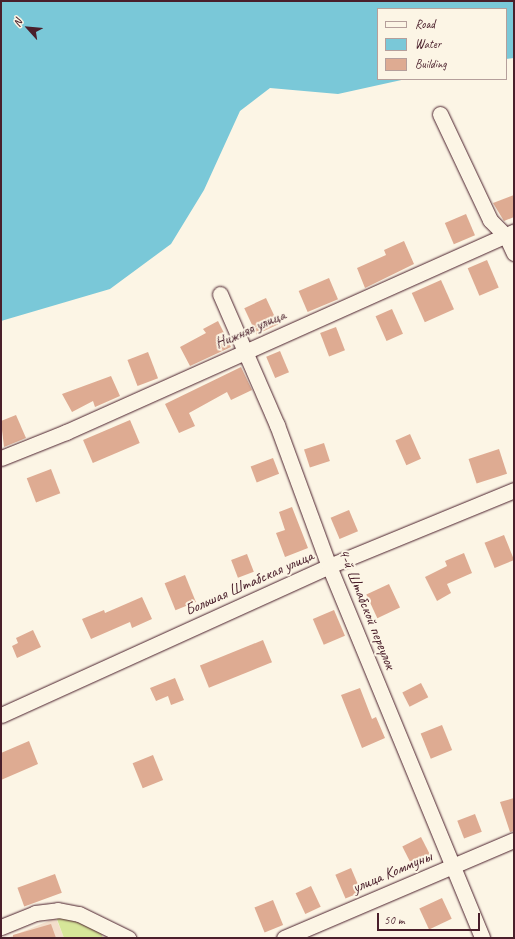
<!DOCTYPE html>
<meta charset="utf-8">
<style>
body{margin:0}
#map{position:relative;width:515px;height:939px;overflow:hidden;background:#fcf5e5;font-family:Caveat,sans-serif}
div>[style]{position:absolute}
.built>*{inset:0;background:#f3dfcc}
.green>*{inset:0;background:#d6e699}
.water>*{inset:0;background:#7ac8d8}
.building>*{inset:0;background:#deab92;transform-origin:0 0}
.roads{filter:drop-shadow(0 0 1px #4a1f2b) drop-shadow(0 0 1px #4a1f2b)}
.street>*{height:15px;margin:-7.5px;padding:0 7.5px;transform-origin:7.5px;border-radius:7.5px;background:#fcf5e5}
span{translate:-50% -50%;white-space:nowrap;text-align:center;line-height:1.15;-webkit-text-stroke:4px #fcf5e5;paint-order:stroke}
.street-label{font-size:16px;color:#4a1f2b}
.frame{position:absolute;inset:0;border:2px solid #4a1f2b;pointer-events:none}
.legend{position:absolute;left:377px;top:8px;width:130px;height:72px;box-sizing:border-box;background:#fcf5e5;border:1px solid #b59f9b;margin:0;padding:5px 7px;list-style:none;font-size:12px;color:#4a1f2b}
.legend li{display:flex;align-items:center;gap:8px;height:20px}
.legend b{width:20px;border:1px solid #b59f9b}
.north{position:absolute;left:8px;top:8px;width:40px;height:40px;-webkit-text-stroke:3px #fcf5e5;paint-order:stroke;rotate:297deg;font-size:11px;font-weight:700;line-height:16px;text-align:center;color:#4a1f2b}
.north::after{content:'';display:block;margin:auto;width:14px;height:18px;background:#4a1f2b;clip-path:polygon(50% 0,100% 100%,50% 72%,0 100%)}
.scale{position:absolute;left:377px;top:913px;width:103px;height:18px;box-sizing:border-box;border:2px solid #4a1f2b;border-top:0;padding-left:5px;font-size:12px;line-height:14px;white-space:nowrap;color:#4a1f2b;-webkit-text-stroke:3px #fcf5e5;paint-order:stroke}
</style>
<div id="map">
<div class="built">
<div style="clip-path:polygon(56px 918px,64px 938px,7px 938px)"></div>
</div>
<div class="green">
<div style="clip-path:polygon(55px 914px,98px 925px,103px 938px,64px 938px)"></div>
</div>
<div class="water">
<div style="clip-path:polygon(1px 1px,514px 1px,514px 58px,506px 59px,506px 9px,378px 9px,378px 79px,406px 79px,338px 94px,270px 88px,240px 111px,204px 190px,171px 244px,110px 289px,1px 321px)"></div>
</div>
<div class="building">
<div style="clip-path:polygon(514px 195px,514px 217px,504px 221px,493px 203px)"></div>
<div style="left:466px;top:214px;width:23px;height:23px;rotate:67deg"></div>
<div style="clip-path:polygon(404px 241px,414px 264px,365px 288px,357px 268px,386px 255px,384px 250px)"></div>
<div style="left:487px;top:260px;width:30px;height:21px;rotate:67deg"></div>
<div style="left:329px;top:278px;width:23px;height:33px;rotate:67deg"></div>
<div style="left:441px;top:280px;width:32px;height:32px;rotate:66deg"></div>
<div style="left:266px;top:298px;width:29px;height:24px;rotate:65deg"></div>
<div style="left:392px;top:309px;width:27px;height:18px;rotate:66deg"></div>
<div style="clip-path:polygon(218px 321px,231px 347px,190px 366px,180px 347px,206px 333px,203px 329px)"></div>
<div style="left:336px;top:327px;width:25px;height:17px;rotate:69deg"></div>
<div style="left:280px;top:351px;width:23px;height:15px;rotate:67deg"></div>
<div style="left:148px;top:352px;width:28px;height:22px;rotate:69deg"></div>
<div style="clip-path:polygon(241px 367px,252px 390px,231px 400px,227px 392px,189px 413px,195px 426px,179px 433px,165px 404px)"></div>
<div style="clip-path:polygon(111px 376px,120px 396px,95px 407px,93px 401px,72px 412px,62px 394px)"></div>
<div style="clip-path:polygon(16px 415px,26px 438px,4px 447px,1px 421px)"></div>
<div style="left:130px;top:420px;width:25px;height:51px;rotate:67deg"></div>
<div style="left:410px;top:434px;width:27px;height:16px;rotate:66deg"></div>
<div style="left:324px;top:443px;width:19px;height:21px;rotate:72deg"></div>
<div style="left:499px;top:449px;width:26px;height:32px;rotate:72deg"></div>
<div style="left:273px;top:458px;width:17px;height:24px;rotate:69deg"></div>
<div style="left:51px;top:469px;width:26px;height:26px;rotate:69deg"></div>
<div style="clip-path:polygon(292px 507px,308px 548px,285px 557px,276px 533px,285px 530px,279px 512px)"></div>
<div style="left:349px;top:510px;width:23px;height:20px;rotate:67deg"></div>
<div style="left:504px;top:535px;width:27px;height:21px;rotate:68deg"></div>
<div style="clip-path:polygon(464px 553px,472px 573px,447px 584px,451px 593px,437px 601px,425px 577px,447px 566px,445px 561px)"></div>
<div style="left:247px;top:554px;width:19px;height:17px;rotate:69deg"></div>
<div style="left:185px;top:575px;width:29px;height:22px;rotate:68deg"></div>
<div style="left:389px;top:584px;width:26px;height:25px;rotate:65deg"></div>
<div style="clip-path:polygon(142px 597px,152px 619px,132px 628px,130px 622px,91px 639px,82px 619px,104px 610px,105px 613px)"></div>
<div style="left:334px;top:610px;width:28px;height:23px;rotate:67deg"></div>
<div style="clip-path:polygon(33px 630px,41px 647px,17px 658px,12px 646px,18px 643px,16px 638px)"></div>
<div style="left:263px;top:640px;width:24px;height:68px;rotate:68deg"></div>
<div style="clip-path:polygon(175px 678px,184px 700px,171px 705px,168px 696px,156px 701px,150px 688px)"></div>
<div style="left:421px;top:683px;width:16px;height:21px;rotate:63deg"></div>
<div style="clip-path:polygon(360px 688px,372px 719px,376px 717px,385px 738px,362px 748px,341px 695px)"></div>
<div style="left:442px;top:725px;width:27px;height:23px;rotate:68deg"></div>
<div style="clip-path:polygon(29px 741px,38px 764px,1px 780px,1px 753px)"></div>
<div style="left:153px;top:755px;width:27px;height:22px;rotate:68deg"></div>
<div style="clip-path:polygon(514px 798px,514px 831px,510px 832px,500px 802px)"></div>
<div style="left:475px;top:814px;width:19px;height:19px;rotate:69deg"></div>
<div style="left:421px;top:837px;width:25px;height:21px;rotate:63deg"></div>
<div style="left:351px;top:868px;width:26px;height:17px;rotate:67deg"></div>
<div style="left:55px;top:874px;width:20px;height:40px;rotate:70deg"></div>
<div style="left:311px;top:886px;width:23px;height:17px;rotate:65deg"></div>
<div style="left:442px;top:898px;width:23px;height:25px;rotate:65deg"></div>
<div style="left:273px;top:900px;width:27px;height:20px;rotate:68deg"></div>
<div style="clip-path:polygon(51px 924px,56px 938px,13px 938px,13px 935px)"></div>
</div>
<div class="roads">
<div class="street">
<div style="left:440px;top:114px;width:117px;rotate:64.7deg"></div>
<div style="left:490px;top:220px;width:23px;rotate:45deg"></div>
<div style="left:506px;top:236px;width:19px;rotate:65deg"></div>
<div style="left:220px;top:294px;width:143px;rotate:66.5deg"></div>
<div style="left:277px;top:425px;width:150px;rotate:69.8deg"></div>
<div style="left:329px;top:566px;width:402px;rotate:67.6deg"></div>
<div style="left:1px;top:458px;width:70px;rotate:-21.8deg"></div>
<div style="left:66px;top:432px;width:491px;rotate:-24.1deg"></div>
<div style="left:1px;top:715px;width:360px;rotate:-24.4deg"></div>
<div style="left:329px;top:566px;width:200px;rotate:-22.3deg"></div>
<div style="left:1px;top:927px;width:37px;rotate:-22deg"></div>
<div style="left:35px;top:913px;width:23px;rotate:-7deg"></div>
<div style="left:58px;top:910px;width:21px;rotate:11deg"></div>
<div style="left:79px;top:914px;width:55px;rotate:26.1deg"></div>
<div style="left:284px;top:938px;width:250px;rotate:-23.1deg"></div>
</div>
</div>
<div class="street-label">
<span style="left:250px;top:329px;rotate:-24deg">Нижняя улица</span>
<span style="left:249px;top:583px;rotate:-24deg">Большая Штабская улица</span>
<span style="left:367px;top:609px;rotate:68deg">4-й Штабской переулок</span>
<span style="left:392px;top:872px;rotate:-23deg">улица Коммуны</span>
</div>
<div class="frame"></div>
<ul class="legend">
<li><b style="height:5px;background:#fcf5e5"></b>Road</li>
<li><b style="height:11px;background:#7ac8d8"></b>Water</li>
<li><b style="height:11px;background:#deab92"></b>Building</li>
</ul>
<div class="north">N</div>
<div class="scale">50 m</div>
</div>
